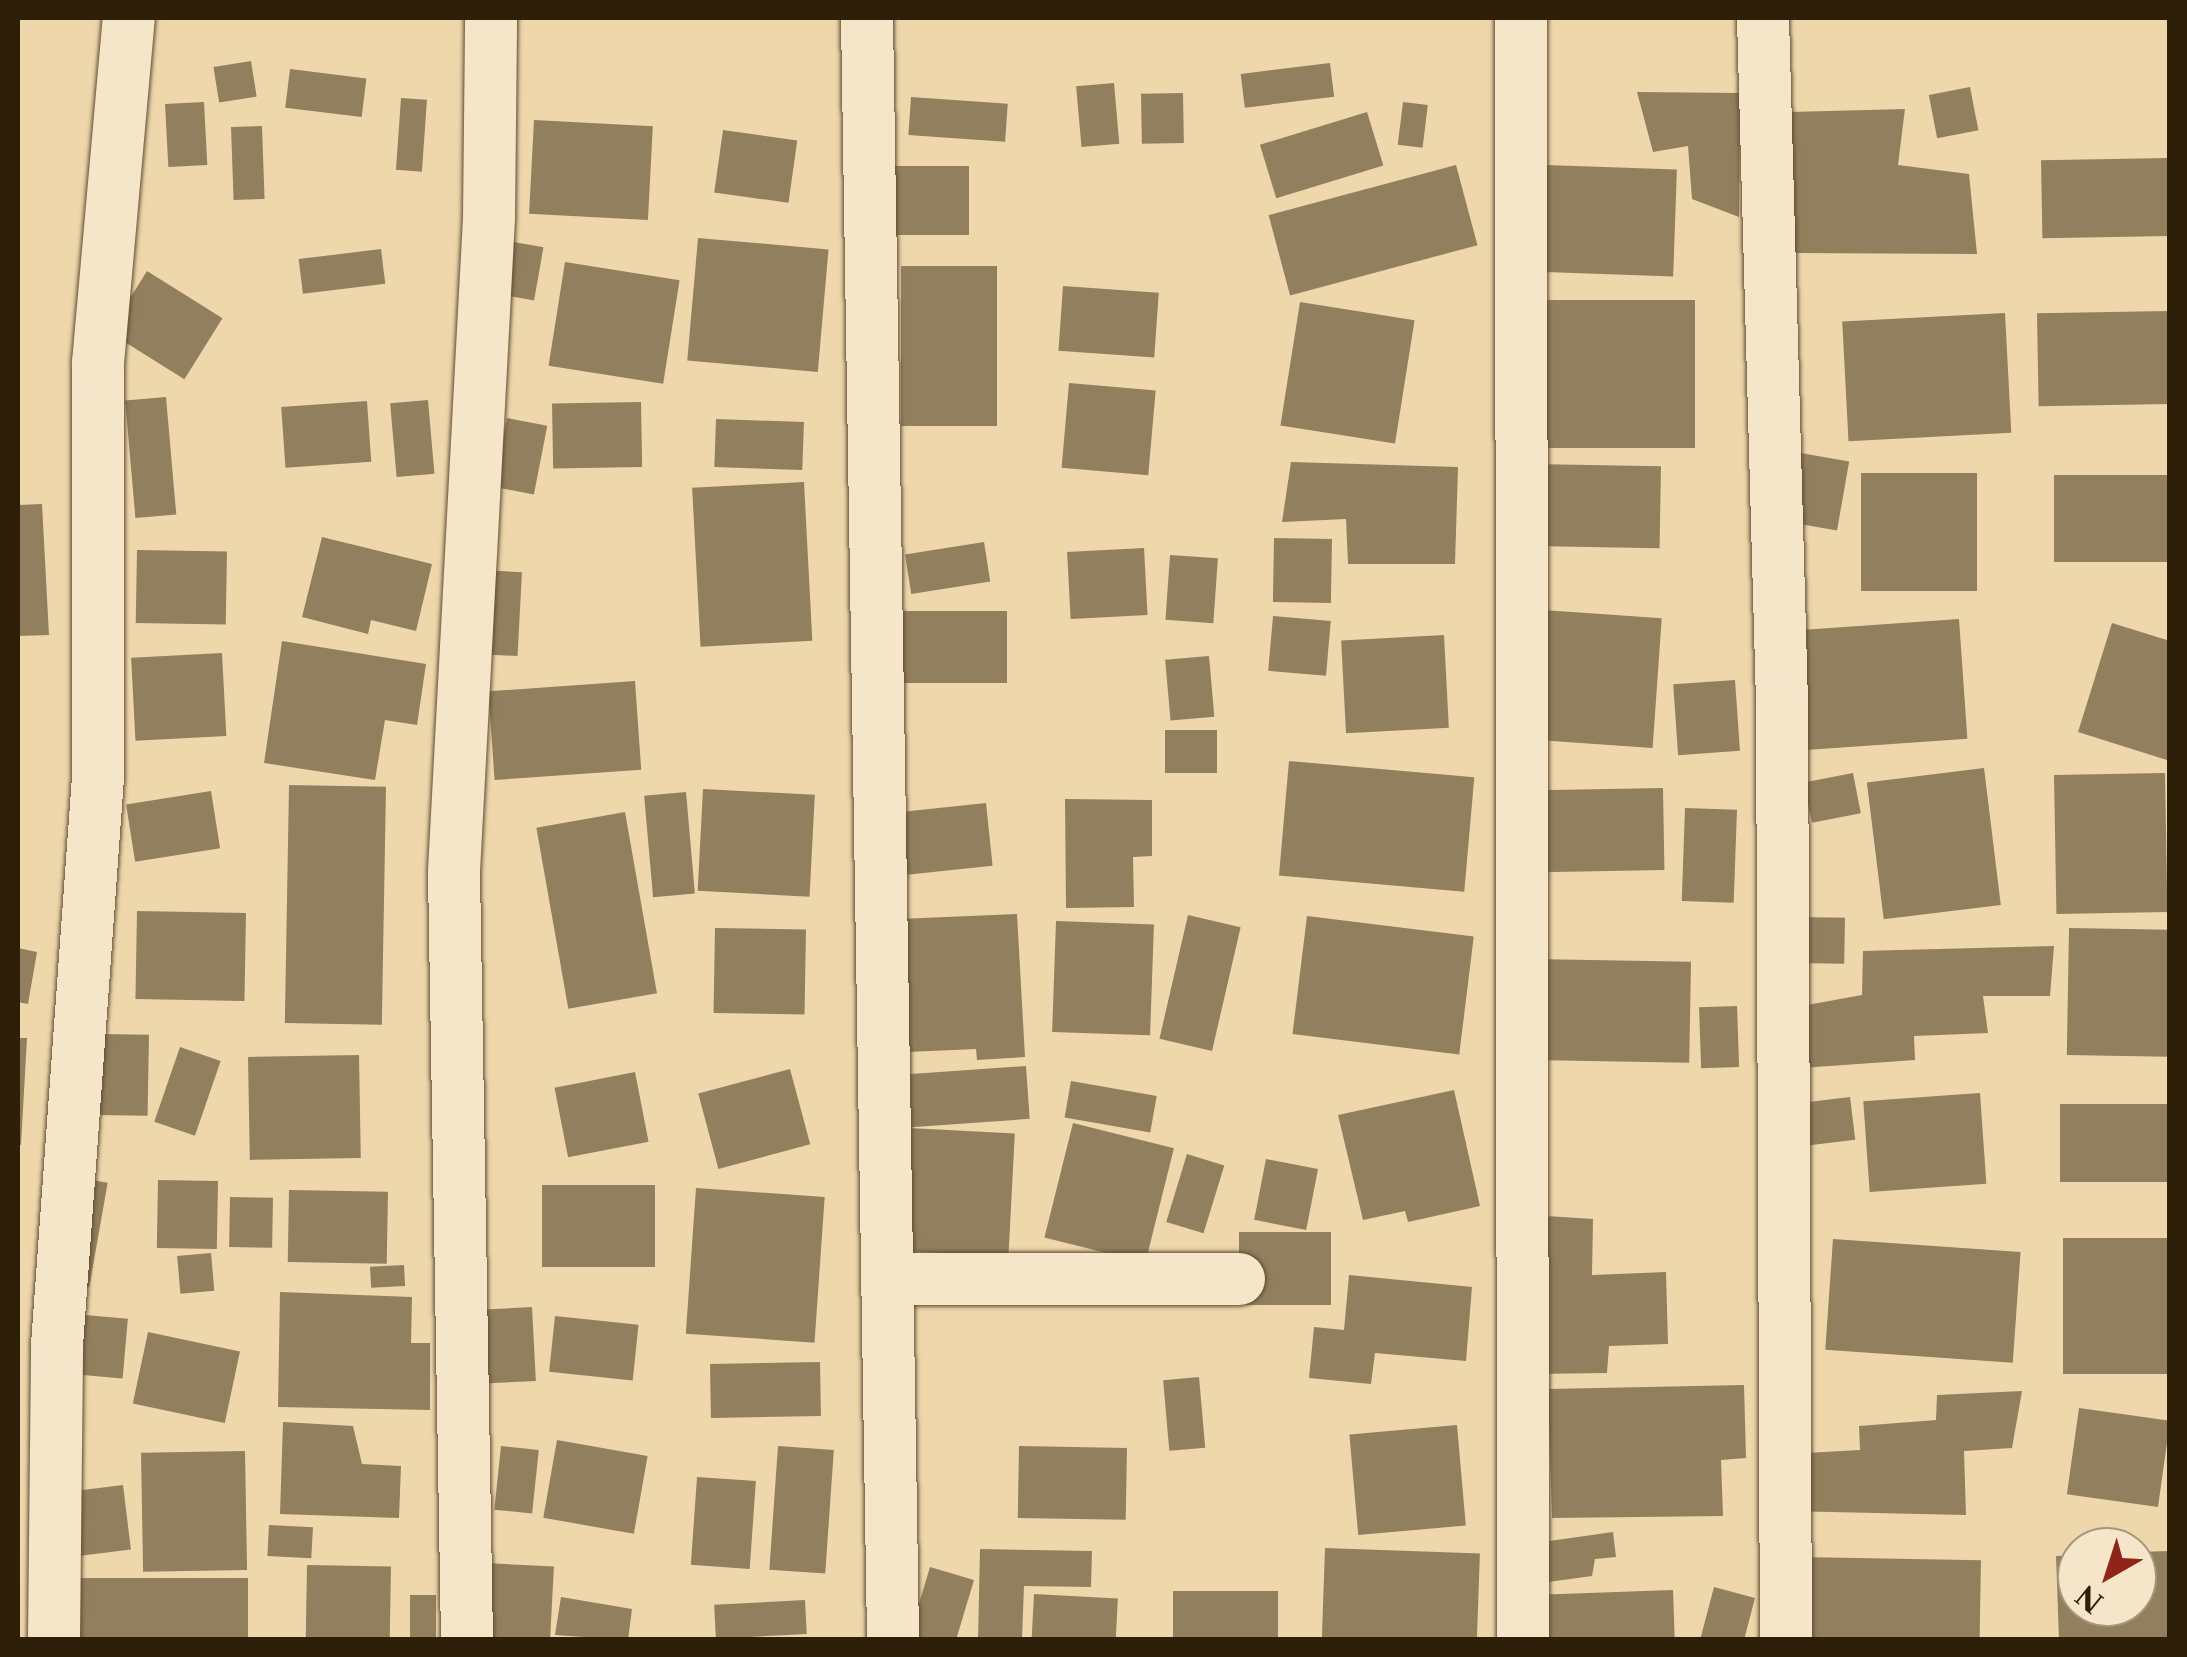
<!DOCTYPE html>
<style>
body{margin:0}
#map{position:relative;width:2187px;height:1657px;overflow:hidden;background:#efd7ac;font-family:"Libre Caslon Text",serif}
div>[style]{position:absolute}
.building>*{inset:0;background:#927f5e;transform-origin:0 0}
.roads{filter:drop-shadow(0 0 2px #5e4d32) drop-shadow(0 0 2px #5e4d32)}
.street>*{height:52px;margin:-26px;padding:0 26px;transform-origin:26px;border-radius:26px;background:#f5e5c9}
span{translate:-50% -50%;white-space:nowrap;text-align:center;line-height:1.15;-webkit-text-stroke:8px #f5e5c9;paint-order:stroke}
.frame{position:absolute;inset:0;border:20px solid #2e1f09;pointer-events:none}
.north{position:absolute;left:2057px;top:1527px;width:100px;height:100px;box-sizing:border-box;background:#f5e5c9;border:2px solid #a5967c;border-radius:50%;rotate:219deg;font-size:28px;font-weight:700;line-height:40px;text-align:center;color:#2e1f09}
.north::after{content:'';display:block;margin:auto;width:35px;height:45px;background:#8f2418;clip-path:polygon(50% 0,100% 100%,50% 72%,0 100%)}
</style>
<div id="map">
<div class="building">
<div style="left:251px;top:61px;width:36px;height:38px;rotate:81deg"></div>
<div style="left:1330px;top:63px;width:34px;height:90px;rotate:83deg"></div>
<div style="left:290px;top:69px;width:77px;height:39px;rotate:7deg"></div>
<div style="left:1114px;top:83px;width:61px;height:38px;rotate:85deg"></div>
<div style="left:1970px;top:87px;width:44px;height:42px;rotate:79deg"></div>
<div style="clip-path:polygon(1637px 92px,1740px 93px,1739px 217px,1692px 199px,1688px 146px,1653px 152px)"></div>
<div style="left:1183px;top:93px;width:50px;height:42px;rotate:89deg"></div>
<div style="left:911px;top:97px;width:97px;height:38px;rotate:4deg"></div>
<div style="left:401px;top:98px;width:26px;height:72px;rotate:4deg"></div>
<div style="left:204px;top:102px;width:63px;height:39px;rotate:87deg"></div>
<div style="left:1403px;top:102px;width:25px;height:43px;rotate:7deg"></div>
<div style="clip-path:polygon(1905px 109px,1898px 165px,1969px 174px,1977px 254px,1791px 253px,1790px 112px)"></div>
<div style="left:1367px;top:112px;width:56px;height:112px;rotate:73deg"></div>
<div style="left:534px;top:120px;width:119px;height:94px;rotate:3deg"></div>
<div style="left:262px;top:126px;width:73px;height:31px;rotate:88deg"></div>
<div style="left:723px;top:130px;width:75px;height:63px;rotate:8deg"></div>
<div style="left:2168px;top:158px;width:78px;height:127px;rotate:89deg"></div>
<div style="left:1519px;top:164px;width:158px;height:107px;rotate:2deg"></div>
<div style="left:1456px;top:165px;width:83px;height:194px;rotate:75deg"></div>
<div style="left:893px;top:166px;width:76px;height:69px"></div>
<div style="left:698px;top:238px;width:131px;height:123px;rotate:5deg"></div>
<div style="left:508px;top:241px;width:36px;height:54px;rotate:10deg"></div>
<div style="left:381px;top:249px;width:35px;height:83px;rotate:83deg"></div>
<div style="left:565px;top:262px;width:116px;height:105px;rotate:9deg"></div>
<div style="left:997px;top:266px;width:160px;height:96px;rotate:90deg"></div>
<div style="left:147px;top:271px;width:89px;height:72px;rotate:32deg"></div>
<div style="left:1063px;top:286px;width:96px;height:65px;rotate:4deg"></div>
<div style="left:1520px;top:300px;width:175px;height:148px"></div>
<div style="left:1300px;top:302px;width:116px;height:125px;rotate:9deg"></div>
<div style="left:2169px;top:311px;width:93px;height:132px;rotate:89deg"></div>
<div style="left:2005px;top:313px;width:120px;height:163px;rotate:87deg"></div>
<div style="left:1069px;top:383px;width:87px;height:85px;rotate:5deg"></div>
<div style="left:166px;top:397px;width:118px;height:41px;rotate:85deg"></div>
<div style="left:428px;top:400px;width:74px;height:38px;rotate:85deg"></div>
<div style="left:367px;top:401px;width:61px;height:86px;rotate:86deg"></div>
<div style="left:641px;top:402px;width:65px;height:89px;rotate:89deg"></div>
<div style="left:507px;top:418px;width:41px;height:70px;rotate:11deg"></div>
<div style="left:716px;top:419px;width:88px;height:48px;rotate:2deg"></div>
<div style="left:1795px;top:452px;width:55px;height:70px;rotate:10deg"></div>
<div style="clip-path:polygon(1291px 462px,1458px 467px,1455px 564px,1348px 564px,1346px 519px,1282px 522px)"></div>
<div style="left:1533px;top:464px;width:128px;height:82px;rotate:1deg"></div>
<div style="left:1861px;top:473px;width:116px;height:118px"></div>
<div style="left:2054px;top:475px;width:116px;height:87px"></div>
<div style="left:804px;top:482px;width:159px;height:112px;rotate:87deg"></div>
<div style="clip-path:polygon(42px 504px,49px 635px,18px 636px,18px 505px)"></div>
<div style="clip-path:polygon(322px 537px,432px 564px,416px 631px,371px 620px,368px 634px,302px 617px)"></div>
<div style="left:1274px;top:538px;width:58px;height:64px;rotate:1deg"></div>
<div style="left:984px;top:542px;width:40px;height:80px;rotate:81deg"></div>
<div style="left:1144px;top:548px;width:67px;height:77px;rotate:87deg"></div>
<div style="left:137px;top:550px;width:90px;height:73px;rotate:1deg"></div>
<div style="left:1170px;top:555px;width:48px;height:65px;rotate:4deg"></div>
<div style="left:480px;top:570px;width:42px;height:84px;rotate:3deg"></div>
<div style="left:1543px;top:610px;width:119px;height:130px;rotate:4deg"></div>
<div style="left:1007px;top:611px;width:72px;height:118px;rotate:90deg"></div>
<div style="left:1273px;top:616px;width:58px;height:55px;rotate:5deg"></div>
<div style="left:1959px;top:619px;width:120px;height:176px;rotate:86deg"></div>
<div style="clip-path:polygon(2112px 623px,2170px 641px,2170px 761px,2078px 732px)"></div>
<div style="left:1444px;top:635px;width:93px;height:103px;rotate:87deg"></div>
<div style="clip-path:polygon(282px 641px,426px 664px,417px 725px,385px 720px,375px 780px,264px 763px)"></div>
<div style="left:222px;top:653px;width:83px;height:91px;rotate:87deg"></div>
<div style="left:1209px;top:656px;width:61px;height:44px;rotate:85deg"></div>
<div style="left:1735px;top:680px;width:71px;height:62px;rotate:86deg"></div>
<div style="left:635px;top:681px;width:89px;height:147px;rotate:86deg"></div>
<div style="left:1217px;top:730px;width:43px;height:52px;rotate:90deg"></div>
<div style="left:1289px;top:761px;width:186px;height:115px;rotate:5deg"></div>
<div style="left:1984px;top:768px;width:138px;height:118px;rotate:83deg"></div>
<div style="left:1853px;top:773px;width:41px;height:50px;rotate:79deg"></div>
<div style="left:2165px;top:773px;width:139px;height:111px;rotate:89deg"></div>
<div style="left:289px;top:785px;width:97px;height:238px;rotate:1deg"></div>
<div style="left:1663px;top:788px;width:82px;height:125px;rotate:89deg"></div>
<div style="left:703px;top:789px;width:112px;height:102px;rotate:3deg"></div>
<div style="left:211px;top:791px;width:58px;height:86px;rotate:81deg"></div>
<div style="left:686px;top:792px;width:102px;height:42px;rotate:85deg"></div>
<div style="clip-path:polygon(1065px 799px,1152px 800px,1152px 856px,1133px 857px,1134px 907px,1066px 908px)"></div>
<div style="left:986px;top:803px;width:63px;height:86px;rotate:84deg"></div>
<div style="left:1685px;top:808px;width:52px;height:93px;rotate:2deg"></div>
<div style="left:625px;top:812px;width:184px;height:90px;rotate:80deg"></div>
<div style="left:137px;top:911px;width:109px;height:88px;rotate:1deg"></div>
<div style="clip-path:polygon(1017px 914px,1025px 1057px,977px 1060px,976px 1049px,907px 1052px,899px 919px)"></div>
<div style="left:1188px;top:915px;width:54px;height:127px;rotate:13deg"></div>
<div style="left:1307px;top:916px;width:168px;height:119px;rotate:7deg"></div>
<div style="left:1797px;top:917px;width:48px;height:46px;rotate:1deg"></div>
<div style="left:1056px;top:921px;width:98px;height:111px;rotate:2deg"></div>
<div style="left:715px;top:928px;width:91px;height:85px;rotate:1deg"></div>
<div style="left:2069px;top:928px;width:101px;height:127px;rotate:1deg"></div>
<div style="clip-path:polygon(2054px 946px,2050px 996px,1983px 996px,1988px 1033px,1914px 1036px,1915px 1060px,1801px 1068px,1796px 1007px,1862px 995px,1863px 951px)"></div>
<div style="clip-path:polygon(18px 948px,37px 952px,28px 1004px,18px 1002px)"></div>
<div style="left:1533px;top:959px;width:158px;height:101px;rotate:1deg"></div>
<div style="left:1737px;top:1006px;width:61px;height:38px;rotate:88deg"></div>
<div style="left:100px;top:1034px;width:49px;height:81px;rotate:1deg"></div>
<div style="clip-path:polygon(18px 1038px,27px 1038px,21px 1145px,18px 1145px)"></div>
<div style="left:180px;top:1047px;width:43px;height:79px;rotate:19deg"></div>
<div style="left:359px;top:1055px;width:103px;height:111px;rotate:89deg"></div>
<div style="left:1026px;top:1066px;width:53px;height:119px;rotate:86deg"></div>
<div style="left:790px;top:1069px;width:78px;height:95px;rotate:75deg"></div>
<div style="left:635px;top:1072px;width:71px;height:82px;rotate:79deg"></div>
<div style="left:1071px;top:1081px;width:87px;height:37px;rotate:10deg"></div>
<div style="clip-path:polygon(1454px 1090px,1480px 1206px,1408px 1222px,1405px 1211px,1363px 1220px,1338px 1115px)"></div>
<div style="left:1980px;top:1093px;width:91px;height:117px;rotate:86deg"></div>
<div style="left:1850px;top:1097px;width:43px;height:50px;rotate:83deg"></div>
<div style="left:2170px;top:1104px;width:78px;height:110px;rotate:90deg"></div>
<div style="left:1073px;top:1123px;width:104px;height:118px;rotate:14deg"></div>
<div style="left:909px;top:1128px;width:106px;height:123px;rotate:3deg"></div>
<div style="left:1187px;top:1154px;width:39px;height:71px;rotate:17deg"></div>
<div style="left:1266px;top:1159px;width:53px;height:62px;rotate:11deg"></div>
<div style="left:86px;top:1179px;width:22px;height:106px;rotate:10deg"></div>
<div style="left:158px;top:1180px;width:60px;height:68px;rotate:1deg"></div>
<div style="left:542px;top:1185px;width:113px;height:82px"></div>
<div style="left:696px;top:1188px;width:129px;height:146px;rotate:4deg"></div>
<div style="left:289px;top:1190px;width:99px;height:72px;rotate:1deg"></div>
<div style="left:230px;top:1197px;width:43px;height:50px;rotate:1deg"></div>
<div style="clip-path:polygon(1531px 1215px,1593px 1219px,1592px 1275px,1666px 1272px,1668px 1344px,1609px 1346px,1607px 1373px,1535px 1374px)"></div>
<div style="left:1239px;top:1232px;width:92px;height:73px"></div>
<div style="left:2170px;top:1238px;width:136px;height:107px;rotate:90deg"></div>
<div style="left:1833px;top:1239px;width:188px;height:111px;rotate:4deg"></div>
<div style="left:211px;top:1253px;width:38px;height:34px;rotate:85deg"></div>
<div style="left:404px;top:1265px;width:21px;height:34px;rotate:87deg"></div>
<div style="clip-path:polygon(1349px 1275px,1472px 1287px,1466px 1361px,1375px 1353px,1371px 1384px,1309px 1378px,1314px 1327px,1344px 1330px)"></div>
<div style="clip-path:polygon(280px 1292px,412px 1297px,411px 1343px,430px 1343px,430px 1410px,278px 1407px)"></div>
<div style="left:532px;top:1307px;width:74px;height:47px;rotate:87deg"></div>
<div style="left:85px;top:1315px;width:43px;height:60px;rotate:5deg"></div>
<div style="left:555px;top:1316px;width:84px;height:56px;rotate:6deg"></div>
<div style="left:148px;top:1332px;width:94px;height:73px;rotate:12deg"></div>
<div style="left:820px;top:1362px;width:54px;height:110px;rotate:89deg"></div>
<div style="left:1199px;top:1377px;width:71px;height:36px;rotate:85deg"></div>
<div style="clip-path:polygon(1744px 1385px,1746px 1458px,1721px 1460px,1723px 1516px,1552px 1518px,1548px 1389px)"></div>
<div style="clip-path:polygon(2022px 1391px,2012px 1448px,1964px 1451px,1966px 1515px,1786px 1511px,1787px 1454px,1860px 1450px,1859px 1426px,1936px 1420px,1937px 1395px)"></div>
<div style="left:2079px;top:1408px;width:92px;height:87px;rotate:8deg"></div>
<div style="clip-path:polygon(283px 1422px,353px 1426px,362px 1464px,401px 1466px,399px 1518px,280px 1514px)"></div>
<div style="left:1457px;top:1425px;width:101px;height:108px;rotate:85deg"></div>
<div style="left:557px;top:1440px;width:92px;height:79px;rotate:10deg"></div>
<div style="left:501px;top:1446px;width:38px;height:64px;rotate:6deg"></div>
<div style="left:778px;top:1446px;width:56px;height:124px;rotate:4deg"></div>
<div style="left:1019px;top:1446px;width:108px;height:72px;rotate:1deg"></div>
<div style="left:245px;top:1451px;width:119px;height:104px;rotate:89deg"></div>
<div style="left:697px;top:1477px;width:59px;height:88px;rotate:4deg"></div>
<div style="left:123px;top:1485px;width:65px;height:63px;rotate:83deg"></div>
<div style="left:269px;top:1525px;width:44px;height:31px;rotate:3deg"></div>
<div style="clip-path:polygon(1613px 1532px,1616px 1557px,1595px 1559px,1592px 1576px,1541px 1583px,1535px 1543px)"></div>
<div style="left:1325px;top:1548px;width:155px;height:92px;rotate:2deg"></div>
<div style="clip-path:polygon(980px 1549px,1092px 1551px,1091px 1587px,1024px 1586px,1022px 1640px,978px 1640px)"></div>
<div style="clip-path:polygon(2170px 1551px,2170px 1640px,2059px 1640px,2056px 1556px,2077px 1555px,2077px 1607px,2137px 1607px,2137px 1552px)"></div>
<div style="left:1800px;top:1557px;width:181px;height:83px;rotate:1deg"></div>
<div style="left:486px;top:1563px;width:68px;height:77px;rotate:3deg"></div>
<div style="left:307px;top:1565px;width:84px;height:75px;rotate:1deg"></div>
<div style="clip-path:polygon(930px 1567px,974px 1580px,956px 1640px,908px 1640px)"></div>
<div style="left:76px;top:1578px;width:172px;height:62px"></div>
<div style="clip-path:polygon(1714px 1587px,1755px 1598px,1744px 1640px,1700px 1640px)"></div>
<div style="left:1673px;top:1590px;width:50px;height:141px;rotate:88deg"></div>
<div style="left:1173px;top:1591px;width:105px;height:49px"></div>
<div style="left:1034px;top:1594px;width:84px;height:46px;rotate:3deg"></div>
<div style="left:410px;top:1595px;width:26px;height:45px"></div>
<div style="clip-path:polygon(561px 1597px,632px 1609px,628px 1640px,555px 1635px)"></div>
<div style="left:805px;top:1600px;width:34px;height:91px;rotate:87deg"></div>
</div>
<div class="roads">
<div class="street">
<div style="left:867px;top:18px;width:1622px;rotate:89.08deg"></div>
<div style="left:1521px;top:18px;width:1622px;rotate:89.93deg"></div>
<div style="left:1763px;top:18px;width:686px;rotate:88.41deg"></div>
<div style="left:1782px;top:704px;width:936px;rotate:89.76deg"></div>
<div style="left:888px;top:1279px;width:351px"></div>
<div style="left:54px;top:1640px;width:295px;rotate:-89.4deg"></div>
<div style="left:57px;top:1345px;width:569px;rotate:-85.87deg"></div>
<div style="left:98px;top:777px;width:414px;rotate:-90deg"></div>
<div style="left:98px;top:363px;width:346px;rotate:-84.9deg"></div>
<div style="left:467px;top:1640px;width:769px;rotate:-90.97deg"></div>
<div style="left:454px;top:871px;width:654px;rotate:-86.93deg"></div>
<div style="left:489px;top:218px;width:200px;rotate:-89.4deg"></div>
</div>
</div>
<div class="frame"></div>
<div class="north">N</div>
</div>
